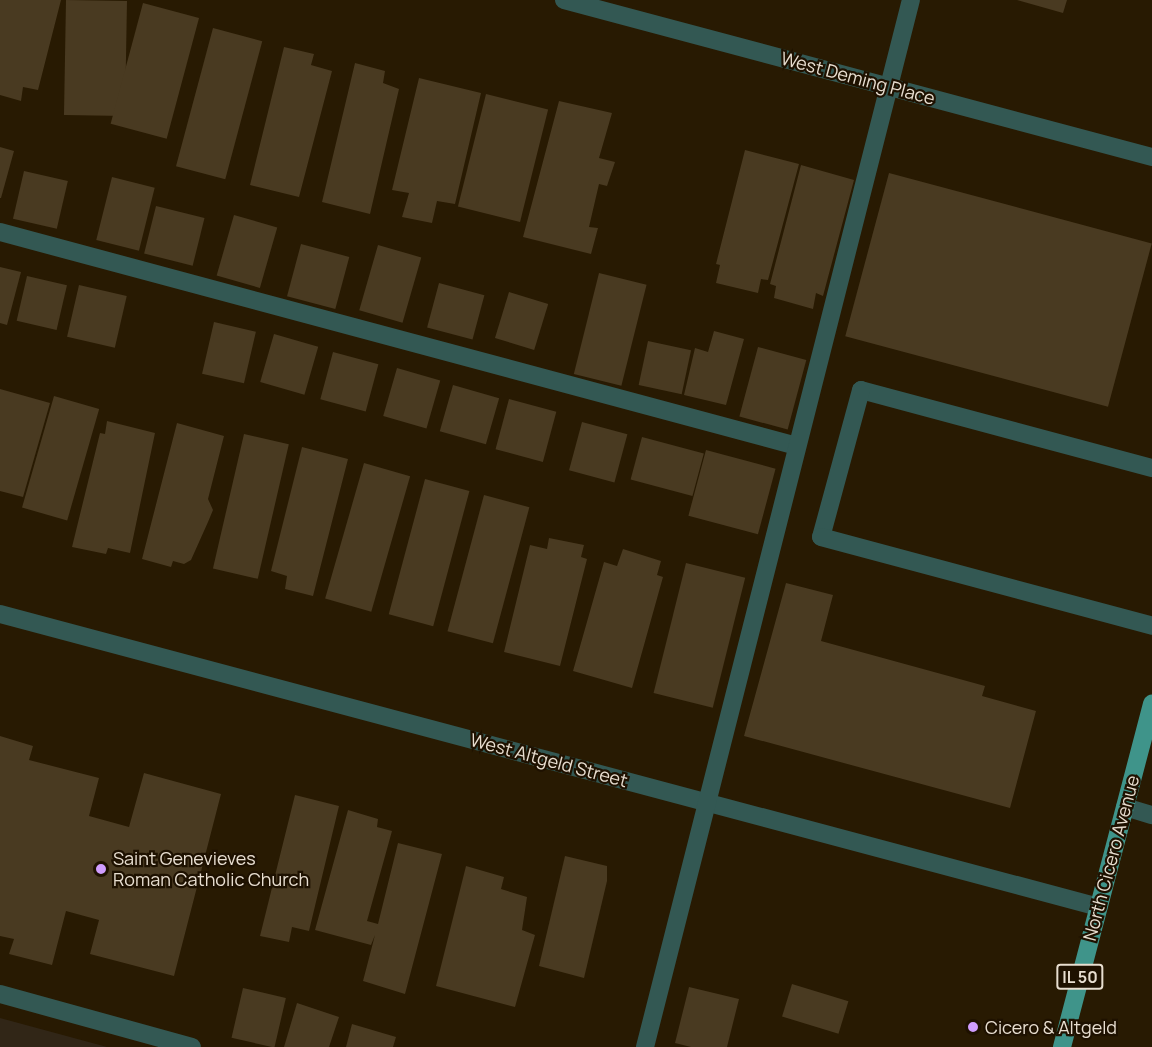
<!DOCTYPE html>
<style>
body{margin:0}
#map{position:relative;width:1152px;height:1047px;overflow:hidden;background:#281a02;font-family:Manrope,sans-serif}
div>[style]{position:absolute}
.education>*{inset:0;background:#312617}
.building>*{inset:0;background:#493a21;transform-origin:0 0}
.minor>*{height:18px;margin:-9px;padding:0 9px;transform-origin:9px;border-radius:9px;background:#335853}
.major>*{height:18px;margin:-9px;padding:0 9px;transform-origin:9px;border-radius:9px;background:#3f948a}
.dots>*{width:16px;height:16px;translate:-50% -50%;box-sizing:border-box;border:3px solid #1e1100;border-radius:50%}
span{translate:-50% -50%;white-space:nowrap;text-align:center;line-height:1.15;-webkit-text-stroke:4.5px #1e1100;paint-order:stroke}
.shield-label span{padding:2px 4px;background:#1e1100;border:2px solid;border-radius:4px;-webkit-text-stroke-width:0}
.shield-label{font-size:16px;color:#e8ded0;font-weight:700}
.street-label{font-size:18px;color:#e8ded0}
.poi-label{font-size:18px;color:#e8ded0}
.left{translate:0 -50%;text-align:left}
</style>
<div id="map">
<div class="education">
<div style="clip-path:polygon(0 1018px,107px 1047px,0 1047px)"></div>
</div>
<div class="building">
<div style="clip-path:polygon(0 0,61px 0,38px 90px,23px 87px,21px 101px,0 95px)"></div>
<div style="left:66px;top:0;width:61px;height:115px;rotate:1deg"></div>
<div style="clip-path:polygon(1017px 0,1067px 0,1063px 13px)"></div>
<div style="left:143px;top:3px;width:58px;height:125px;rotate:15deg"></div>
<div style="left:213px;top:28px;width:51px;height:143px;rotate:15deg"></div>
<div style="clip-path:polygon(284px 47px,314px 54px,311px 65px,332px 71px,299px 197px,250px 185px)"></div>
<div style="clip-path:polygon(355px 63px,385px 71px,383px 83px,399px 89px,370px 214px,322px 202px)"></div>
<div style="clip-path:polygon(419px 78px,481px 93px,455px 204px,437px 201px,432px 223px,402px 217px,409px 193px,392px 190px)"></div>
<div style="left:486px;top:94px;width:64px;height:116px;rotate:14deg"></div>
<div style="clip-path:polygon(559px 101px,612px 113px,599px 158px,615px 162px,607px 186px,599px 184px,589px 227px,598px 228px,591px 254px,523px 237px)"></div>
<div style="clip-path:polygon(0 147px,14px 151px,1px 198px,0 198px)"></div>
<div style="clip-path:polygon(745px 150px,799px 164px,768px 280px,761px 279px,758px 293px,716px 283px,720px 265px,716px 264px)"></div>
<div style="clip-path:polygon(801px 165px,854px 180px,823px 296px,816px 293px,813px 309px,774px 298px,776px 286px,770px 284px)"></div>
<div style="left:24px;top:171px;width:45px;height:49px;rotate:13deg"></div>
<div style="left:889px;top:173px;width:272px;height:169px;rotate:15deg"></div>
<div style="left:112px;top:177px;width:44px;height:65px;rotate:14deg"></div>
<div style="left:156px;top:206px;width:50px;height:49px;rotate:14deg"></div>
<div style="left:234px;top:215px;width:45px;height:63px;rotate:16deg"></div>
<div style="left:301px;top:244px;width:50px;height:54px;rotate:15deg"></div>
<div style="left:378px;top:245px;width:45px;height:68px;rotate:16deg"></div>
<div style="clip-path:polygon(0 267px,21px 272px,7px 325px,0 323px)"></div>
<div style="left:599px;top:273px;width:49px;height:104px;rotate:14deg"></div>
<div style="left:27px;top:276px;width:41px;height:46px;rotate:13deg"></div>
<div style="left:439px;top:283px;width:47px;height:46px;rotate:15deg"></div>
<div style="left:79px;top:285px;width:49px;height:53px;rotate:13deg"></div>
<div style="left:509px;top:292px;width:41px;height:48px;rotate:17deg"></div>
<div style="left:214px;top:322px;width:43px;height:53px;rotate:13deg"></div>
<div style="clip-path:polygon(714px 331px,744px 339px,726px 405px,684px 395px,695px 348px,708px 352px)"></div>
<div style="left:274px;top:334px;width:46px;height:50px;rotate:16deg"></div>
<div style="left:648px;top:341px;width:44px;height:45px;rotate:12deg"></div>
<div style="left:758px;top:347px;width:50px;height:72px;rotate:15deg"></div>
<div style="left:333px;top:352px;width:47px;height:49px;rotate:15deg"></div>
<div style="left:397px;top:368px;width:45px;height:50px;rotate:16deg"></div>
<div style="left:453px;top:385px;width:48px;height:48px;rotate:16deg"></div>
<div style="clip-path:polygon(0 389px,50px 403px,23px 497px,0 491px)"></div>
<div style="left:54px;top:396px;width:47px;height:116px;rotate:16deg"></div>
<div style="left:509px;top:399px;width:49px;height:52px;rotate:15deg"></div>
<div style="clip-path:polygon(107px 421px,155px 433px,130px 553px,108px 548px,106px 554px,72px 547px,100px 433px,105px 434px)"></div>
<div style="left:582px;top:422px;width:47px;height:50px;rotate:15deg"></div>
<div style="clip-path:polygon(177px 423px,224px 436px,208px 499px,213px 510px,208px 522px,191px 560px,184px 564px,173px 561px,171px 567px,142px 559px)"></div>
<div style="left:244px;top:434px;width:46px;height:138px;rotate:13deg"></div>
<div style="left:642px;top:437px;width:64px;height:44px;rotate:15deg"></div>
<div style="clip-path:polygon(302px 447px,348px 459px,313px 596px,285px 589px,287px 576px,271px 571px)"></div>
<div style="left:706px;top:450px;width:72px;height:68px;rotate:15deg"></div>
<div style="left:364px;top:463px;width:48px;height:141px;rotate:16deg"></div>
<div style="left:425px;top:479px;width:46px;height:140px;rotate:15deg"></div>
<div style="left:484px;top:495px;width:47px;height:141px;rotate:15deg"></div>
<div style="clip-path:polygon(549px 538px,584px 545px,581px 557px,587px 559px,560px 666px,504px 652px,530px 545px,547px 549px)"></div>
<div style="clip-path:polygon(623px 549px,661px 561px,657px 575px,663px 577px,632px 688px,573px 671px,604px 562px,617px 566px)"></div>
<div style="left:686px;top:563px;width:61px;height:134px;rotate:14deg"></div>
<div style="clip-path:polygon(786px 583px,833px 595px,821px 641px,985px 686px,982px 696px,1036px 711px,1010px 808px,744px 736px)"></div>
<div style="clip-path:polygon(0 736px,33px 746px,29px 760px,99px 778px,89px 816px,129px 827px,144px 773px,221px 794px,174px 976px,90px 954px,99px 920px,66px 911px,52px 965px,9px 954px,14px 939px,0 936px)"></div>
<div style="clip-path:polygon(295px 795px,339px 806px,309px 931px,292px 927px,289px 942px,260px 936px)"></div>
<div style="clip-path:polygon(348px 810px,378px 819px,377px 827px,392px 831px,367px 921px,378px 924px,398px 843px,442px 854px,405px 994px,363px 981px,375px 935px,371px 945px,315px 930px)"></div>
<div style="clip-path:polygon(565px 856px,607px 866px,607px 881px,584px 978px,539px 966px)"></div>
<div style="clip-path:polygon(466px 866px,504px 877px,501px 889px,527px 897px,522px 930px,535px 935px,515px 1007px,436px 986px)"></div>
<div style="left:792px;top:984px;width:59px;height:34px;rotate:17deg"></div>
<div style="clip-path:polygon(689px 987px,739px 999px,727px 1047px,691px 1047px,675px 1043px)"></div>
<div style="left:243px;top:988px;width:44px;height:51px;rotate:13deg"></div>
<div style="clip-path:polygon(297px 1003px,339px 1017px,329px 1047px,284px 1047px)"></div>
<div style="clip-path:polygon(352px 1024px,396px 1037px,393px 1047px,346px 1047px)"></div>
</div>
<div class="minor">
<div style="left:564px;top:0;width:609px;rotate:14.95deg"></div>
<div style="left:0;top:232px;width:825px;rotate:15.03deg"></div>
<div style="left:1152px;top:468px;width:301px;rotate:-165deg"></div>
<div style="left:861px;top:390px;width:152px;rotate:105.2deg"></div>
<div style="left:821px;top:537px;width:343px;rotate:15deg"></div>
<div style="left:0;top:614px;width:1137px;rotate:14.93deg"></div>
<div style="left:1125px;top:807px;width:28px;rotate:17deg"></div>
<div style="left:0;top:994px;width:199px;rotate:15.4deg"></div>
<div style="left:645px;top:1047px;width:1080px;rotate:-75.75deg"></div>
</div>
<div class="major">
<div style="left:1062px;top:1047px;width:355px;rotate:-75.3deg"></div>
</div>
<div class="dots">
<div style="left:101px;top:869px;background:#d09dfe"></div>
<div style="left:973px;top:1027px;background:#d09dfe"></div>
</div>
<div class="shield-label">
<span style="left:1080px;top:977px">IL 50</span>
</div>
<div class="street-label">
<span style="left:858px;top:78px;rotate:15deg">West Deming Place</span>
<span style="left:549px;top:760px;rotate:15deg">West Altgeld Street</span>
<span style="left:1111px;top:858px;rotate:-75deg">North Cicero Avenue</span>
</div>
<div class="poi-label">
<span class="left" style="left:113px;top:869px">Saint Genevieves<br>Roman Catholic Church</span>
<span class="left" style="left:985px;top:1027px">Cicero &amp; Altgeld</span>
</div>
</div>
